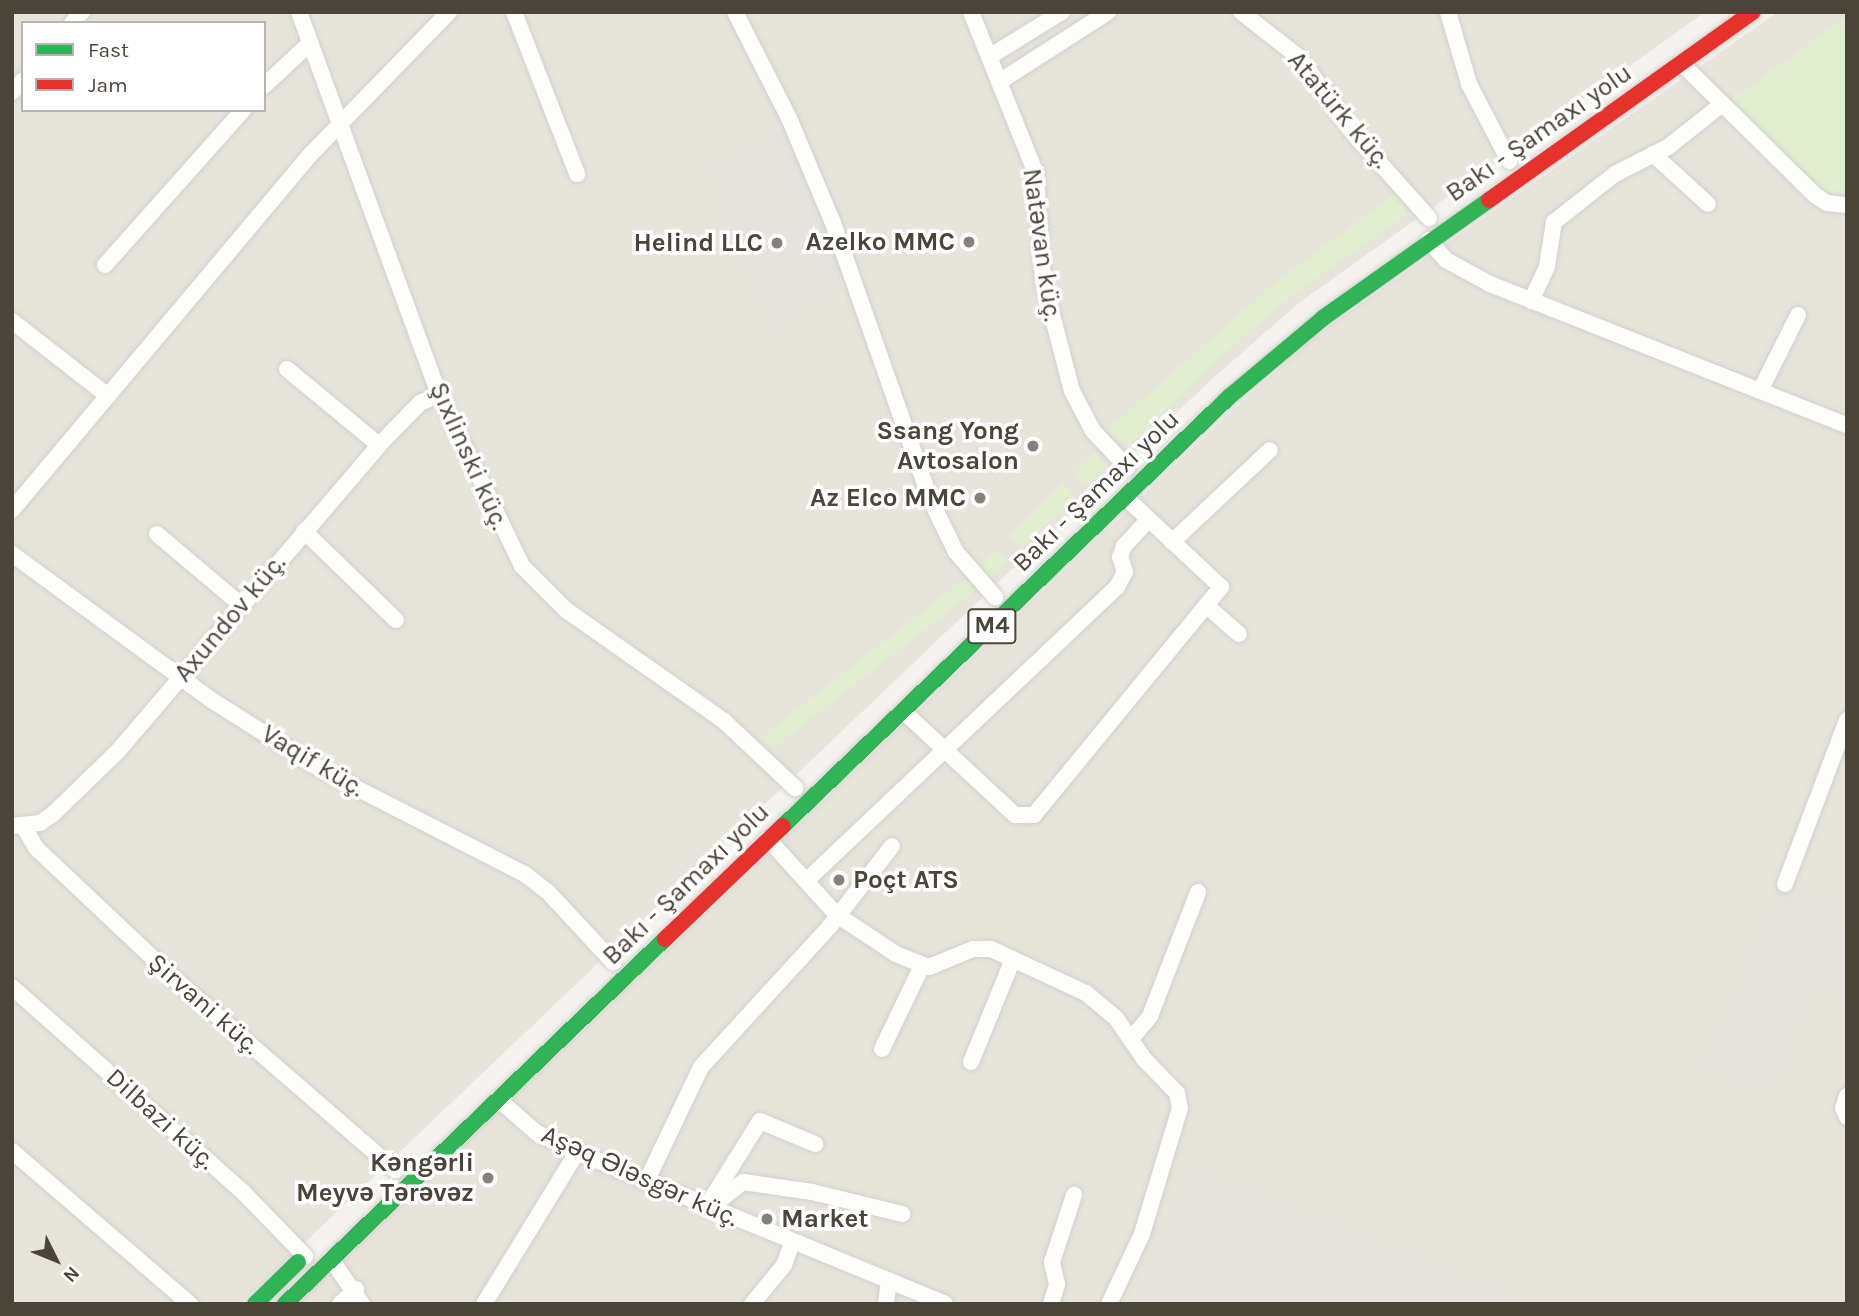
<!DOCTYPE html>
<meta charset="utf-8">
<style>
body{margin:0}
#map{position:relative;width:1859px;height:1316px;overflow:hidden;background:#f4f2ee;font-family:Karla,sans-serif}
div>[style]{position:absolute}
.residential>*{inset:0;background:#e7e4dc}
.industrial>*{inset:0;background:#e6e2de}
.green>*{inset:0;background:#e1eecf;transform-origin:0 0}
.roads{filter:drop-shadow(0 0 2px #d2d0cb) drop-shadow(0 0 2px #d2d0cb)}
.street>*{height:16px;margin:-8px;padding:0 8px;transform-origin:8px;border-radius:8px;background:#fdfdfc}
.fast>*{height:16px;margin:-8px;padding:0 8px;transform-origin:8px;border-radius:8px;background:#30b455}
.jam>*{height:16px;margin:-8px;padding:0 8px;transform-origin:8px;border-radius:8px;background:#e5322d}
.dots>*{width:19px;height:19px;translate:-50% -50%;box-sizing:border-box;border:4px solid #fff;border-radius:50%}
span{translate:-50% -50%;white-space:nowrap;text-align:center;line-height:1.15;-webkit-text-stroke:7px #fff;paint-order:stroke}
.shield-label span{padding:2px 5px;background:#fff;border:2px solid;border-radius:5px;-webkit-text-stroke-width:0}
.shield-label{font-size:24px;color:#4b4439;font-weight:700}
.street-label{font-size:26px;color:#4b4439}
.poi-label{font-size:26px;color:#4b4439;font-weight:700}
.right{translate:-100% -50%;text-align:right}
.left{translate:0 -50%;text-align:left}
.frame{position:absolute;inset:0;border:14px solid #4b4439;pointer-events:none}
.legend{position:absolute;left:21px;top:21px;width:245px;height:91px;box-sizing:border-box;background:#fff;border:2px solid #b7b4b0;margin:0;padding:9px 12px;list-style:none;font-size:21px;color:#4b4439}
.legend li{display:flex;align-items:center;gap:14px;height:35px}
.legend b{width:35px;border:2px solid #b7b4b0}
.north{position:absolute;left:21px;top:1225px;width:70px;height:70px;-webkit-text-stroke:5px #fff;paint-order:stroke;rotate:133deg;font-size:19px;font-weight:700;line-height:28px;text-align:center;color:#4b4439}
.north::after{content:'';display:block;margin:auto;width:24px;height:32px;background:#4b4439;clip-path:polygon(50% 0,100% 100%,50% 72%,0 100%)}
</style>
<div id="map">
<div class="residential">
<div style="clip-path:polygon(evenodd,12px 12px,1705px 12px,1299px 303px,1213px 378px,240px 1304px,12px 1304px,12px 12px,23px 23px,264px 23px,264px 110px,23px 110px,23px 23px)"></div>
<div style="clip-path:polygon(1778px 12px,1847px 12px,1847px 1304px,297px 1304px,1238px 405px,1321px 332px)"></div>
</div>
<div class="industrial">
<div style="clip-path:polygon(788px 129px,847px 278px,771px 339px,707px 167px)"></div>
<div style="clip-path:polygon(1779px 880px,1842px 905px,1838px 925px,1847px 926px,1847px 1004px,1811px 994px,1771px 1098px,1701px 1071px)"></div>
<div style="clip-path:polygon(1193px 1166px,1540px 1304px,1136px 1304px)"></div>
</div>
<div class="green">
<div style="clip-path:polygon(1847px 16px,1847px 200px,1831px 198px,1731px 100px)"></div>
<div style="clip-path:polygon(1397px 193px,1408px 214px,1294px 294px,1237px 342px,1128px 446px,1106px 431px,1282px 277px)"></div>
<div style="clip-path:polygon(1094px 452px,1107px 466px,1087px 486px,1072px 475px)"></div>
<div style="clip-path:polygon(1063px 482px,1075px 498px,1023px 547px,1008px 537px)"></div>
<div style="clip-path:polygon(997px 549px,1008px 561px,989px 581px,979px 565px)"></div>
<div style="left:965px;top:578px;width:16px;height:258px;rotate:52deg"></div>
</div>
<div class="roads">
<div class="street">
<div style="left:299px;top:12px;width:407px;rotate:69.9deg"></div>
<div style="left:439px;top:394px;width:191px;rotate:64.2deg"></div>
<div style="left:522px;top:566px;width:62px;rotate:45deg"></div>
<div style="left:566px;top:610px;width:193px;rotate:35.1deg"></div>
<div style="left:724px;top:721px;width:98px;rotate:43.3deg"></div>
<div style="left:514px;top:12px;width:174px;rotate:68.7deg"></div>
<div style="left:735px;top:12px;width:119px;rotate:63deg"></div>
<div style="left:789px;top:118px;width:114px;rotate:67.3deg"></div>
<div style="left:833px;top:223px;width:293px;rotate:70.6deg"></div>
<div style="left:930px;top:499px;width:59px;rotate:63.9deg"></div>
<div style="left:956px;top:552px;width:60px;rotate:49.1deg"></div>
<div style="left:971px;top:12px;width:175px;rotate:68.1deg"></div>
<div style="left:1036px;top:174px;width:106px;rotate:86.2deg"></div>
<div style="left:1043px;top:280px;width:115px;rotate:75.4deg"></div>
<div style="left:1072px;top:391px;width:45px;rotate:62.3deg"></div>
<div style="left:1093px;top:431px;width:50px;rotate:46.6deg"></div>
<div style="left:1241px;top:12px;width:75px;rotate:37.9deg"></div>
<div style="left:1300px;top:58px;width:92px;rotate:54.8deg"></div>
<div style="left:1353px;top:133px;width:114px;rotate:48.2deg"></div>
<div style="left:1448px;top:12px;width:75px;rotate:73.7deg"></div>
<div style="left:1469px;top:84px;width:87px;rotate:62.5deg"></div>
<div style="left:72px;top:23px;width:15px;rotate:-48deg"></div>
<div style="left:989px;top:57px;width:86px;rotate:-31.7deg"></div>
<div style="left:1681px;top:63px;width:188px;rotate:44.6deg"></div>
<div style="left:1815px;top:195px;width:14px;rotate:34deg"></div>
<div style="left:1827px;top:203px;width:20px;rotate:6deg"></div>
<div style="left:999px;top:82px;width:130px;rotate:-32.7deg"></div>
<div style="left:264px;top:86px;width:60px;rotate:-43deg"></div>
<div style="left:12px;top:92px;width:16px;rotate:-47deg"></div>
<div style="left:1653px;top:154px;width:74px;rotate:42.3deg"></div>
<div style="left:1429px;top:240px;width:26px;rotate:50deg"></div>
<div style="left:1446px;top:260px;width:50px;rotate:28.6deg"></div>
<div style="left:1490px;top:284px;width:384px;rotate:21.6deg"></div>
<div style="left:105px;top:265px;width:208px;rotate:-48.3deg"></div>
<div style="left:1531px;top:301px;width:38px;rotate:-65deg"></div>
<div style="left:1547px;top:266px;width:45px;rotate:-81deg"></div>
<div style="left:1554px;top:222px;width:78px;rotate:-38.2deg"></div>
<div style="left:1615px;top:174px;width:59px;rotate:-27deg"></div>
<div style="left:1668px;top:147px;width:68px;rotate:-38.4deg"></div>
<div style="left:12px;top:321px;width:122px;rotate:38deg"></div>
<div style="left:287px;top:369px;width:119px;rotate:39.6deg"></div>
<div style="left:1760px;top:391px;width:85px;rotate:-63.4deg"></div>
<div style="left:12px;top:510px;width:462px;rotate:-50deg"></div>
<div style="left:309px;top:156px;width:201px;rotate:-45.8deg"></div>
<div style="left:304px;top:531px;width:128px;rotate:44.1deg"></div>
<div style="left:157px;top:534px;width:110px;rotate:40.2deg"></div>
<div style="left:1172px;top:542px;width:134px;rotate:-43.2deg"></div>
<div style="left:12px;top:554px;width:245px;rotate:36.2deg"></div>
<div style="left:210px;top:699px;width:136px;rotate:32.4deg"></div>
<div style="left:325px;top:772px;width:226px;rotate:27.1deg"></div>
<div style="left:526px;top:875px;width:28px;rotate:38deg"></div>
<div style="left:548px;top:892px;width:96px;rotate:47.1deg"></div>
<div style="left:1208px;top:607px;width:41px;rotate:41.1deg"></div>
<div style="left:903px;top:711px;width:153px;rotate:42.9deg"></div>
<div style="left:1015px;top:815px;width:19px"></div>
<div style="left:1034px;top:815px;width:295px;rotate:-50.6deg"></div>
<div style="left:1221px;top:587px;width:132px;rotate:-136.8deg"></div>
<div style="left:12px;top:826px;width:28px;rotate:-6deg"></div>
<div style="left:40px;top:823px;width:16px;rotate:-35deg"></div>
<div style="left:53px;top:814px;width:91px;rotate:-44.1deg"></div>
<div style="left:118px;top:751px;width:402px;rotate:-49.5deg"></div>
<div style="left:379px;top:445px;width:59px;rotate:-45.7deg"></div>
<div style="left:420px;top:403px;width:21px;rotate:-25deg"></div>
<div style="left:24px;top:827px;width:24px;rotate:60deg"></div>
<div style="left:36px;top:848px;width:194px;rotate:43.3deg"></div>
<div style="left:177px;top:981px;width:289px;rotate:40.9deg"></div>
<div style="left:768px;top:839px;width:103px;rotate:47.8deg"></div>
<div style="left:837px;top:915px;width:71px;rotate:33.5deg"></div>
<div style="left:896px;top:954px;width:35px;rotate:22deg"></div>
<div style="left:929px;top:967px;width:48px;rotate:-22.2deg"></div>
<div style="left:973px;top:949px;width:18px"></div>
<div style="left:991px;top:949px;width:105px;rotate:24.9deg"></div>
<div style="left:1086px;top:993px;width:39px;rotate:40deg"></div>
<div style="left:1116px;top:1018px;width:50px;rotate:55.7deg"></div>
<div style="left:1144px;top:1059px;width:47px;rotate:45.9deg"></div>
<div style="left:1177px;top:1093px;width:15px;rotate:79deg"></div>
<div style="left:1180px;top:1108px;width:132px;rotate:106.8deg"></div>
<div style="left:1142px;top:1234px;width:77px;rotate:115.2deg"></div>
<div style="left:806px;top:881px;width:428px;rotate:-43.4deg"></div>
<div style="left:1117px;top:587px;width:17px;rotate:-62deg"></div>
<div style="left:1125px;top:572px;width:16px;rotate:-108deg"></div>
<div style="left:1120px;top:557px;width:12px;rotate:-70deg"></div>
<div style="left:1124px;top:546px;width:35px;rotate:-47deg"></div>
<div style="left:1785px;top:884px;width:175px;rotate:-69.3deg"></div>
<div style="left:12px;top:987px;width:310px;rotate:41.6deg"></div>
<div style="left:244px;top:1193px;width:88px;rotate:45.9deg"></div>
<div style="left:1131px;top:1039px;width:30px;rotate:-50deg"></div>
<div style="left:1150px;top:1016px;width:133px;rotate:-68.8deg"></div>
<div style="left:882px;top:1049px;width:92px;rotate:-64.3deg"></div>
<div style="left:971px;top:1062px;width:111px;rotate:-67.8deg"></div>
<div style="left:1847px;top:1096px;width:13px;rotate:108deg"></div>
<div style="left:1843px;top:1108px;width:10px;rotate:66deg"></div>
<div style="left:498px;top:1099px;width:52px;rotate:41.1deg"></div>
<div style="left:537px;top:1133px;width:44px;rotate:25.4deg"></div>
<div style="left:577px;top:1152px;width:398px;rotate:22.4deg"></div>
<div style="left:12px;top:1151px;width:235px;rotate:40.7deg"></div>
<div style="left:646px;top:1182px;width:127px;rotate:-64.4deg"></div>
<div style="left:701px;top:1067px;width:191px;rotate:-47.5deg"></div>
<div style="left:830px;top:926px;width:101px;rotate:-52.2deg"></div>
<div style="left:710px;top:1201px;width:94px;rotate:-58deg"></div>
<div style="left:760px;top:1121px;width:60px;rotate:22.7deg"></div>
<div style="left:711px;top:1207px;width:41px;rotate:-38deg"></div>
<div style="left:743px;top:1182px;width:70px;rotate:8.2deg"></div>
<div style="left:812px;top:1192px;width:93px;rotate:13.7deg"></div>
<div style="left:331px;top:1259px;width:55px;rotate:55.4deg"></div>
<div style="left:340px;top:1304px;width:22px;rotate:-43deg"></div>
<div style="left:484px;top:1304px;width:178px;rotate:-58.5deg"></div>
<div style="left:752px;top:1304px;width:50px;rotate:-50.6deg"></div>
<div style="left:784px;top:1265px;width:23px;rotate:-70deg"></div>
<div style="left:886px;top:1304px;width:24px;rotate:-83deg"></div>
<div style="left:1051px;top:1304px;width:21px;rotate:-73deg"></div>
<div style="left:1057px;top:1284px;width:23px;rotate:-103deg"></div>
<div style="left:1052px;top:1262px;width:71px;rotate:-71.8deg"></div>
</div>
<div class="fast">
<div style="left:783px;top:826px;width:619px;rotate:-43.89deg"></div>
<div style="left:1229px;top:397px;width:123px;rotate:-40deg"></div>
<div style="left:1323px;top:318px;width:204px;rotate:-35.4deg"></div>
<div style="left:255px;top:1304px;width:60px;rotate:-44.3deg"></div>
<div style="left:285px;top:1304px;width:527px;rotate:-43.85deg"></div>
</div>
<div class="jam">
<div style="left:1489px;top:200px;width:324px;rotate:-35.5deg"></div>
<div style="left:665px;top:939px;width:163px;rotate:-43.8deg"></div>
</div>
</div>
<div class="dots">
<div style="left:969px;top:242px;background:#868178"></div>
<div style="left:777px;top:243px;background:#868178"></div>
<div style="left:1033px;top:446px;background:#868178"></div>
<div style="left:980px;top:498px;background:#868178"></div>
<div style="left:839px;top:880px;background:#868178"></div>
<div style="left:488px;top:1178px;background:#868178"></div>
<div style="left:767px;top:1219px;background:#868178"></div>
</div>
<div class="shield-label">
<span style="left:992px;top:626px">M4</span>
</div>
<div class="street-label">
<span style="left:1339px;top:110px;rotate:50deg">Atatürk küç.</span>
<span style="left:1539px;top:133px;rotate:-35deg">Bakı - Şamaxı yolu</span>
<span style="left:1042px;top:245px;rotate:82deg">Natəvan küç.</span>
<span style="left:469px;top:456px;rotate:66deg">Şıxlinski küç.</span>
<span style="left:1096px;top:491px;rotate:-44deg">Bakı - Şamaxı yolu</span>
<span style="left:230px;top:618px;rotate:-50deg">Axundov küç.</span>
<span style="left:313px;top:761px;rotate:31deg">Vaqif küç.</span>
<span style="left:686px;top:884px;rotate:-44deg">Bakı - Şamaxı yolu</span>
<span style="left:204px;top:1004px;rotate:41deg">Şirvani küç.</span>
<span style="left:161px;top:1119px;rotate:42deg">Dilbazi küç.</span>
<span style="left:640px;top:1176px;rotate:24deg">Aşəq Ələsgər küç.</span>
</div>
<div class="poi-label">
<span class="right" style="left:955px;top:242px">Azelko MMC</span>
<span class="right" style="left:763px;top:243px">Helind LLC</span>
<span class="right" style="left:1019px;top:446px">Ssang Yong<br>Avtosalon</span>
<span class="right" style="left:966px;top:498px">Az Elco MMC</span>
<span class="left" style="left:853px;top:880px">Poçt ATS</span>
<span class="right" style="left:474px;top:1178px">Kəngərli<br>Meyvə Tərəvəz</span>
<span class="left" style="left:781px;top:1219px">Market</span>
</div>
<div class="frame"></div>
<ul class="legend">
<li><b style="height:9px;background:#30b455"></b>Fast</li>
<li><b style="height:9px;background:#e5322d"></b>Jam</li>
</ul>
<div class="north">N</div>
</div>
